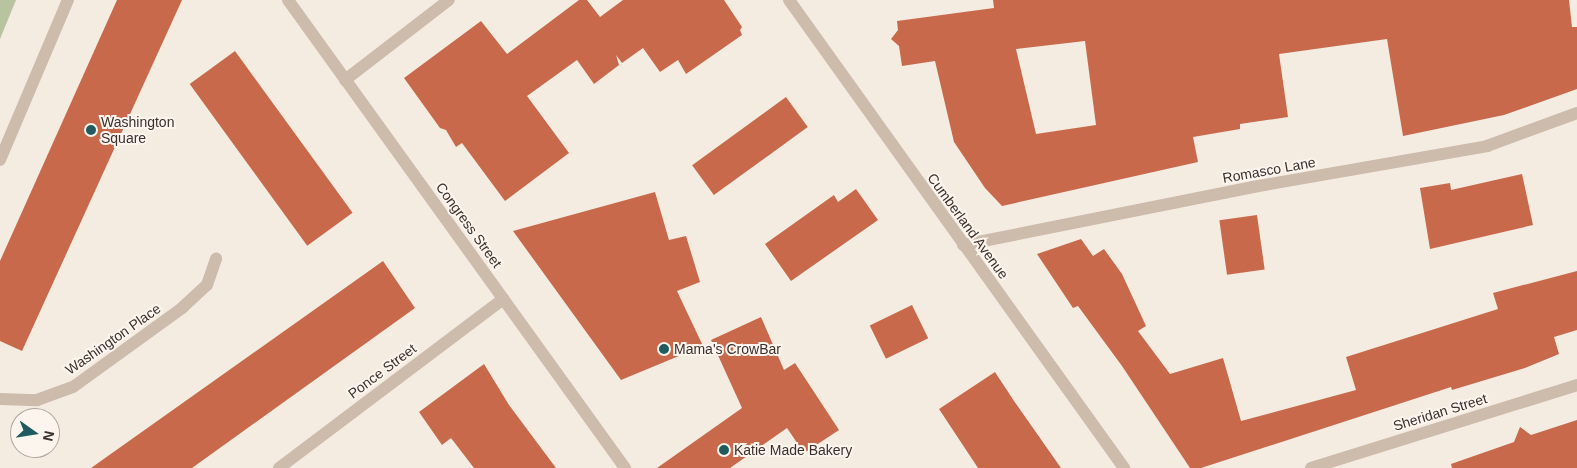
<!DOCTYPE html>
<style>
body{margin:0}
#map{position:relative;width:1577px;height:468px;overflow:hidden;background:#f4ebe1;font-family:Arial,sans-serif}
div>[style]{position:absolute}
.green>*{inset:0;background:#b8c4a0}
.building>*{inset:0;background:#c8694b;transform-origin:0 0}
.service>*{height:12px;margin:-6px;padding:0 6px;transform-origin:6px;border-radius:6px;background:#cdbbac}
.minor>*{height:12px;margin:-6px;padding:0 6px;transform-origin:6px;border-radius:6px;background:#cdbbac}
.tertiary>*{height:12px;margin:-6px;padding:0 6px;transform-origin:6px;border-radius:6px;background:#cdbbac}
.dots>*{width:14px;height:14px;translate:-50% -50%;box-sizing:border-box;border:2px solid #fbf5ee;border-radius:50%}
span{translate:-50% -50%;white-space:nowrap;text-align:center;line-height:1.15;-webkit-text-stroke:4px #fbf5ee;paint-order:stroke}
.poi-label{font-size:14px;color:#3b302b}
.left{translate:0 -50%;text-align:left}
.street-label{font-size:14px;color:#3b302b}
.north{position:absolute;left:10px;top:408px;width:50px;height:50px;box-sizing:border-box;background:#fbf5ee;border:1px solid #aea6a0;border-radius:50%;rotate:103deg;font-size:14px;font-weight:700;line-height:20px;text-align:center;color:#3b302b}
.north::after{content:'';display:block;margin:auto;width:18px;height:22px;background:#1f5a5e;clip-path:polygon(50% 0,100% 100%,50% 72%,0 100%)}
</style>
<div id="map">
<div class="green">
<div style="clip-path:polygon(0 0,16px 0,0 39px)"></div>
</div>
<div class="building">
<div style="clip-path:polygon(117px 0,182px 0,22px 351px,0 341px,0 261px)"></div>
<div style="clip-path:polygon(579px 0,587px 0,600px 17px,623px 0,724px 0,742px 27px,740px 30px,742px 35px,686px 74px,678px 60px,660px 72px,643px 48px,622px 63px,616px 55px,619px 65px,594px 84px,577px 60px,527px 96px,569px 153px,505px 201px,462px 143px,456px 147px,446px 130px,440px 128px,404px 78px,481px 21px,507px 54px)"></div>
<div style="clip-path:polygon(evenodd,993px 0,1569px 0,1572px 27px,1577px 27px,1577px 89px,1504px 115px,1403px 136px,1387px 39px,1279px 54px,1288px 117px,1240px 124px,1240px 129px,1193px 137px,1198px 162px,1002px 206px,985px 188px,954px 142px,935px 61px,902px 66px,899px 46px,891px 39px,898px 30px,897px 21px,994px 8px,993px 0,1085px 41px,1096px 125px,1036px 134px,1016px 49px,1085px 41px)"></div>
<div style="left:235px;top:51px;width:200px;height:56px;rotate:54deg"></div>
<div style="left:786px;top:97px;width:37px;height:116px;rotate:54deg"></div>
<div style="clip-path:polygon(1522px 174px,1533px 225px,1430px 249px,1420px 188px,1450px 183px,1451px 190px)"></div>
<div style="clip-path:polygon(856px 189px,878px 220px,791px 281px,765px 244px,834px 195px,838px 202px)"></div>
<div style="clip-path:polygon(655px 192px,669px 240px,686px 236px,700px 282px,677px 291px,703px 346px,621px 380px,513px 231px)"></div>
<div style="left:1257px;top:215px;width:55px;height:38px;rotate:82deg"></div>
<div style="clip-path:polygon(1081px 239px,1093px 256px,1104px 249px,1122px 274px,1146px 326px,1138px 331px,1170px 374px,1223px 358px,1241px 421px,1356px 390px,1346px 357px,1498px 309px,1493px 293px,1577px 271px,1577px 330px,1554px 337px,1559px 354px,1525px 368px,1452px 390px,1451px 387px,1201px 468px,1190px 468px,1122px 366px,1078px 306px,1073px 308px,1037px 254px)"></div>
<div style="clip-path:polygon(383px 261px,415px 308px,192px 468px,91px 468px)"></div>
<div style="left:912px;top:305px;width:37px;height:47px;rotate:64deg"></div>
<div style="clip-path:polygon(761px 317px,784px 370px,795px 363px,839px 430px,804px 453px,787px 428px,730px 468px,657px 468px,742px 408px,711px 340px)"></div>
<div style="clip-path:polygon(484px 364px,509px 405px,556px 468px,474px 468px,451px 438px,442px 445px,419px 412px)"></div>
<div style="clip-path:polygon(995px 372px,1014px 401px,1061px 468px,978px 468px,939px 409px)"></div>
<div style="clip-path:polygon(1577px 420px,1577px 468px,1452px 468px,1451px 464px,1514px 442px,1520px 427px,1531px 435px)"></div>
</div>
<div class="service">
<div style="left:345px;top:80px;width:131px;rotate:-37.6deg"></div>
</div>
<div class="minor">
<div style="left:789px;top:0;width:576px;rotate:54.4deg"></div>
<div style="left:0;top:160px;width:174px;rotate:-67deg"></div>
<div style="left:963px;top:245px;width:296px;rotate:-11.3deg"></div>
<div style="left:1253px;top:187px;width:238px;rotate:-9.9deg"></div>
<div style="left:1487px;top:146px;width:96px;rotate:-20.1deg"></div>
<div style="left:0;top:399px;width:37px;rotate:2deg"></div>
<div style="left:37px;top:400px;width:38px;rotate:-20deg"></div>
<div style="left:73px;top:387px;width:135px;rotate:-35.9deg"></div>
<div style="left:182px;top:308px;width:34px;rotate:-43deg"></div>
<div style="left:207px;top:285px;width:28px;rotate:-71deg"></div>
<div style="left:279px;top:468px;width:281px;rotate:-37deg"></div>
<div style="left:1311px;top:468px;width:279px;rotate:-17.3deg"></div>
</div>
<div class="tertiary">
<div style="left:288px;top:0;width:577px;rotate:54.24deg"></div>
</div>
<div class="dots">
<div style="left:91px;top:130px;background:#1f5a5e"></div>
<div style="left:664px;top:349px;background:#1f5a5e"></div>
<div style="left:724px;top:450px;background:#1f5a5e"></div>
</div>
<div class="poi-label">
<span class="left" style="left:101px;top:130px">Washington<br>Square</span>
<span class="left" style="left:674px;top:349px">Mama's CrowBar</span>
<span class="left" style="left:734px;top:450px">Katie Made Bakery</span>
</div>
<div class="street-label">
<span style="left:1269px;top:170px;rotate:-10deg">Romasco Lane</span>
<span style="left:469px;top:225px;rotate:54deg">Congress Street</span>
<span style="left:968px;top:226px;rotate:54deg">Cumberland Avenue</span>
<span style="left:113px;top:339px;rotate:-35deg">Washington Place</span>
<span style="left:382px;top:371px;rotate:-37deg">Ponce Street</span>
<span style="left:1440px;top:412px;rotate:-17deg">Sheridan Street</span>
</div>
<div class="north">N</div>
</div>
